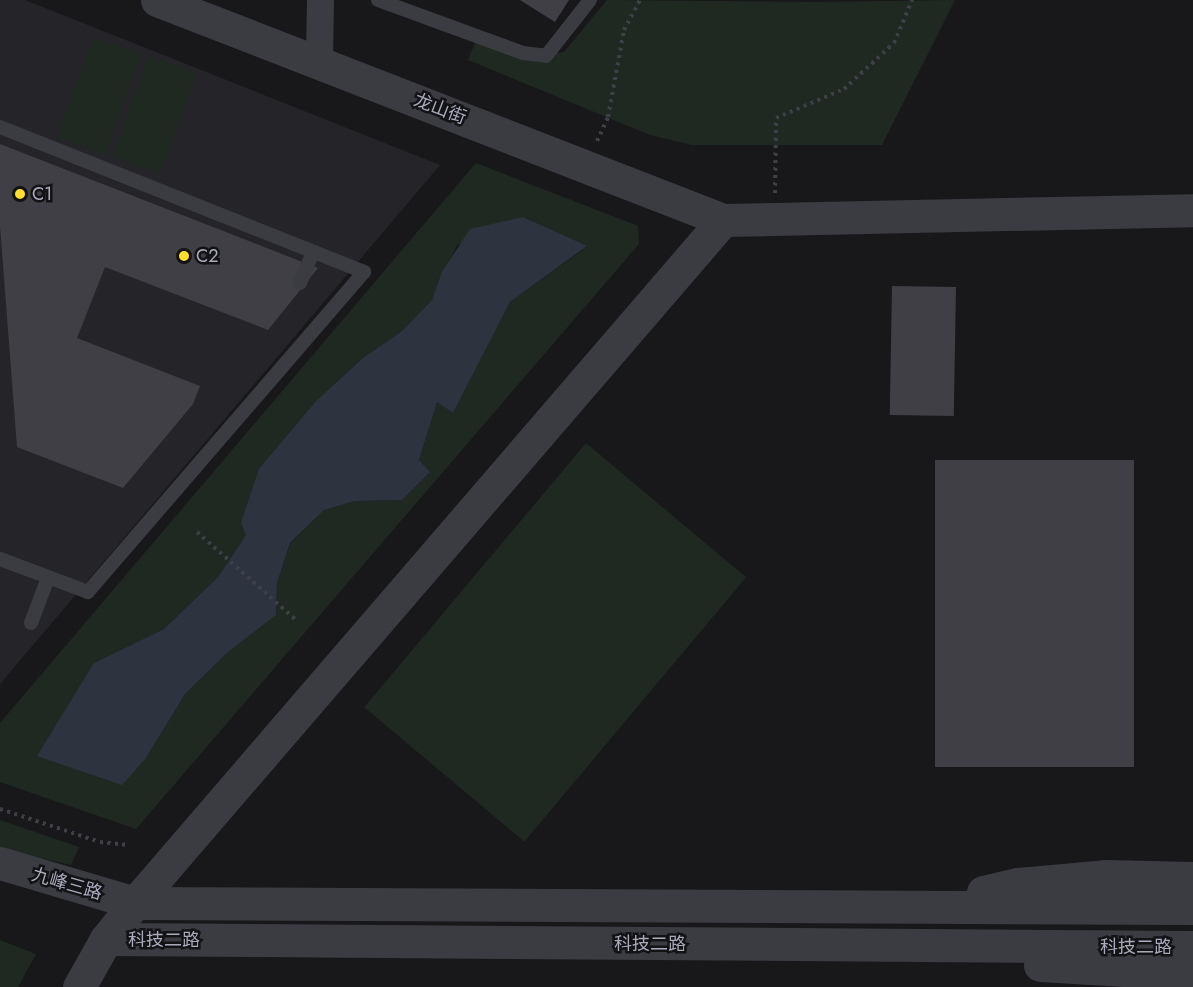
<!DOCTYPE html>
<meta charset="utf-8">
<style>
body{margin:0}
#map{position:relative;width:1193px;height:987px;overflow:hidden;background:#18181b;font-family:Jost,"Noto Sans SC",sans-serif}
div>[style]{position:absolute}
.built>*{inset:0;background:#252428}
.green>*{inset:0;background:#1f2922;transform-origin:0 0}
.water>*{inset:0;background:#2d3440}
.building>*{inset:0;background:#403f45;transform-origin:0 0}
.path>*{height:4px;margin-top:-2px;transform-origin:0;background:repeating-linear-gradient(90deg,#3f3f47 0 3px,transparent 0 7.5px)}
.service>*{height:14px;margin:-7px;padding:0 7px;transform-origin:7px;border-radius:7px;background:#3b3b42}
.minor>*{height:27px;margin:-13.5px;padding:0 13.5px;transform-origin:13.5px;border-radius:13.5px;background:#3b3b42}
.tertiary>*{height:33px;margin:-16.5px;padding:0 16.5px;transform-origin:16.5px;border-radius:16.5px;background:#3b3b42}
.dots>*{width:16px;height:16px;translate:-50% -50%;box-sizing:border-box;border:3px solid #131316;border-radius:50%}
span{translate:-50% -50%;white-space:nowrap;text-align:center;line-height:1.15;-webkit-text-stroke:5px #131316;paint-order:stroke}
.street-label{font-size:18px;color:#a9abbb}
.poi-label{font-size:18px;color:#a9abbb}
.left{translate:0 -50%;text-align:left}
</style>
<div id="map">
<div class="built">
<div style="clip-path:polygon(0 0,25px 0,440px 165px,0 684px)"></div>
</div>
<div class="green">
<div style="clip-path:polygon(607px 0,816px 2px,955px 0,882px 145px,692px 145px,650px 135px,468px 60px,479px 33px,534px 54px,564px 52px)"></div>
<div style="left:93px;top:37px;width:52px;height:107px;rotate:20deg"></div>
<div style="left:148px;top:56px;width:52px;height:107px;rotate:20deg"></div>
<div style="clip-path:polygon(evenodd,476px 163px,638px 226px,639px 244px,136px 829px,0 782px,0 723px,476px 163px,523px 217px,587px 247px,510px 302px,453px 413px,437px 402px,419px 460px,430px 472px,402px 500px,355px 501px,324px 510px,290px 544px,277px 583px,276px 615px,228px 652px,185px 694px,146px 758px,94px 663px,164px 629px,218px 577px,246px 535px,317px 400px,363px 358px,402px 331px,432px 300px,457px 245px,523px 217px)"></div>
<div style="left:586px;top:443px;width:209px;height:345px;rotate:40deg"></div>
<div style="clip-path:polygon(0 820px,79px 847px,71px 865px,0 849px)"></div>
<div style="clip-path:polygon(0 940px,36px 954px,18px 987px,0 987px)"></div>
</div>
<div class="water">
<div style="clip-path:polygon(523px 217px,587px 246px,510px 302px,453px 413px,437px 402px,419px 460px,430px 472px,402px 500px,355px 501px,324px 510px,290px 543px,277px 583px,276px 615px,228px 652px,185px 694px,146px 758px,122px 785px,37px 756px,94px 663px,164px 629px,218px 577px,246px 535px,241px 523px,259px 469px,317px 400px,363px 358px,402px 331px,432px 300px,442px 272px,470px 229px)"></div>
</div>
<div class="building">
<div style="clip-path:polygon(520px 0,569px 0,555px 22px)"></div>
<div style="clip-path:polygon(0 144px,318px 268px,268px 330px,105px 267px,77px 338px,200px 386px,193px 404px,123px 488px,17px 447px,0 226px)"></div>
<div style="left:892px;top:286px;width:64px;height:129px;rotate:1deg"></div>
<div style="left:935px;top:460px;width:199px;height:307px"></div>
</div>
<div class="path">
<div style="left:597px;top:141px;width:26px;rotate:-65deg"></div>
<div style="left:608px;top:117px;width:88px;rotate:-79.6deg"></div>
<div style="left:624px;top:30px;width:34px;rotate:-62deg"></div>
<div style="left:775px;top:193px;width:75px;rotate:-89.2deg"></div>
<div style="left:776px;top:118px;width:74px;rotate:-23.1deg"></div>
<div style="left:844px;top:89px;width:68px;rotate:-42.6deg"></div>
<div style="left:894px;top:43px;width:47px;rotate:-67.3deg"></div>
<div style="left:197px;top:532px;width:132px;rotate:41.6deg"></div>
<div style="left:0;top:809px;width:105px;rotate:18.3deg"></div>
<div style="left:100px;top:842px;width:29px;rotate:6deg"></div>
</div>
<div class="service">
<div style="left:378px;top:0;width:154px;rotate:20.1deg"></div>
<div style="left:523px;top:53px;width:23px;rotate:7deg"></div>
<div style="left:546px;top:56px;width:71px;rotate:-51.8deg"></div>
<div style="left:0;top:127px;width:392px;rotate:21.7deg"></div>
<div style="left:364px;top:272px;width:423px;rotate:130.8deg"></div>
<div style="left:88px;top:592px;width:94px;rotate:-159.4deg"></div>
<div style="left:300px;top:283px;width:34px;rotate:-67deg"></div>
<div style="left:31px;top:623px;width:48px;rotate:-69.3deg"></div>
</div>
<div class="minor">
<div style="left:319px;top:61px;width:61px;rotate:-89.1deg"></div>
</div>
<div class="tertiary">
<div style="left:157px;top:0;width:607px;rotate:21.24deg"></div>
<div style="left:723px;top:220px;width:470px;rotate:-1.2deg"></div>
<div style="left:0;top:863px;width:141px;rotate:16.5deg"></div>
<div style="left:135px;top:903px;width:1058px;rotate:0.27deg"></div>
<div style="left:983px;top:892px;width:37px;rotate:-13deg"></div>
<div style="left:1019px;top:884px;width:86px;rotate:-5.3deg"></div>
<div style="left:1105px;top:876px;width:88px;rotate:1.3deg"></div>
<div style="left:106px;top:939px;width:1087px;rotate:0.42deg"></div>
<div style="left:1040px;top:965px;width:153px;rotate:3.4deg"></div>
<div style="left:79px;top:987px;width:55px;rotate:-60.6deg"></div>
<div style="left:106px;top:939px;width:46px;rotate:-51.1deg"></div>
<div style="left:135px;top:903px;width:901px;rotate:-49.27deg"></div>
</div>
<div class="dots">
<div style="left:20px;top:194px;background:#ffdf2c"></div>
<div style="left:184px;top:256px;background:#ffdf2c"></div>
</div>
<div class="street-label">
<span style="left:440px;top:109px;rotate:21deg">龙山街</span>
<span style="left:67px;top:884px;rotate:16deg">九峰三路</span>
<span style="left:164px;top:940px">科技二路</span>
<span style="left:650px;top:944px">科技二路</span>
<span style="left:1136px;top:947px">科技二路</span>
</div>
<div class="poi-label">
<span class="left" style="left:32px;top:194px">C1</span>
<span class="left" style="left:196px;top:256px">C2</span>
</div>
</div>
